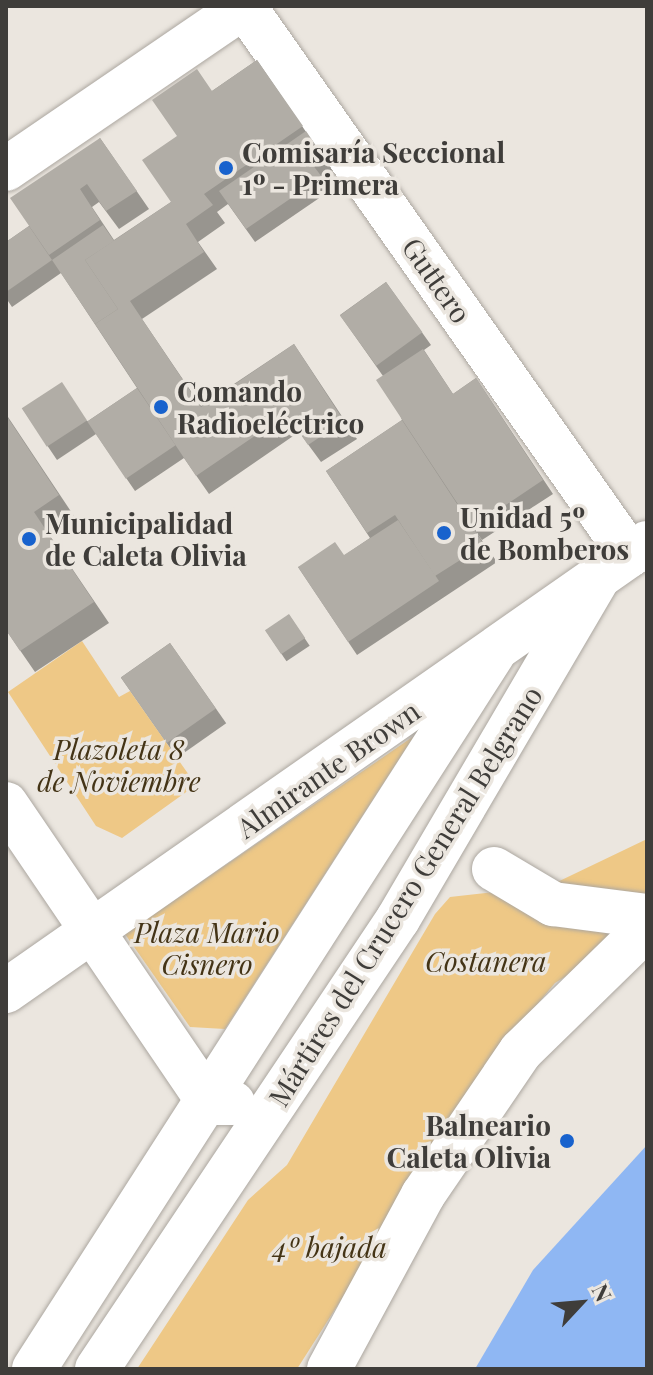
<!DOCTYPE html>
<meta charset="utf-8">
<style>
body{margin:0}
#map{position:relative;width:653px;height:1375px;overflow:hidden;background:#ebe6df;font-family:"Playfair Display",serif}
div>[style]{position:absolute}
.green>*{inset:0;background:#eec886}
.water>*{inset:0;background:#8fb7f3}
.roads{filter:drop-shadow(0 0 2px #aca7a0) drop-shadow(0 0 2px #aca7a0)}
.minor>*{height:44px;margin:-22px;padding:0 22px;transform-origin:22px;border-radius:22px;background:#fff}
.wall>*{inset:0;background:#98958f;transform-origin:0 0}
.building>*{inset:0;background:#b1ada6;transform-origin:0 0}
.dots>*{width:22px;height:22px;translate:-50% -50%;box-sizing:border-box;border:4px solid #ebe6df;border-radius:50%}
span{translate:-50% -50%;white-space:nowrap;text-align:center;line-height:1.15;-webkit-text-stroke:7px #ebe6df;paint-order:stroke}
.poi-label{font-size:28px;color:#3f3d3a;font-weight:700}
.left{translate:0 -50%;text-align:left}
.right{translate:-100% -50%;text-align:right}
.street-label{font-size:28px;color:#3f3d3a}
.park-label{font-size:28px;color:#443416;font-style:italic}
.frame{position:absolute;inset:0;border:8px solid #3f3d3a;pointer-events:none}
.north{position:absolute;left:541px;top:1263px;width:80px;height:80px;-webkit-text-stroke:6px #ebe6df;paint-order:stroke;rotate:64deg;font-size:22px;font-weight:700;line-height:32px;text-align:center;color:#3f3d3a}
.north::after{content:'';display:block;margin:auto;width:28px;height:36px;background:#3f3d3a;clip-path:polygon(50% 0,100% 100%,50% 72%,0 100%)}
</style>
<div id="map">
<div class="green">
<div style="clip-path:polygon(82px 641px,119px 697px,130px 691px,196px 785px,122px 838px,96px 826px,8px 692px)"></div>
<div style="clip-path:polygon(414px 736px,225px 1029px,190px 1027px,125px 934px)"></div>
<div style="clip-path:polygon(647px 839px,647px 915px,608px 950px,555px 983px,504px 1044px,297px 1369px,137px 1369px,248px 1200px,287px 1165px,435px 914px,450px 897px,549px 886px)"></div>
</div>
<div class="water">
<div style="clip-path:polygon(647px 1145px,647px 1369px,475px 1369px,533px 1270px)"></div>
</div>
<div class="roads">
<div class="minor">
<div style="left:244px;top:6px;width:671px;rotate:54.89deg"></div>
<div style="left:6px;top:169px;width:289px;rotate:-34.3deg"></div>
<div style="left:6px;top:804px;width:361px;rotate:55.8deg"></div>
<div style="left:209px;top:1103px;width:24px"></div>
<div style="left:494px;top:869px;width:69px;rotate:30.7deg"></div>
<div style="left:553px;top:904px;width:95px;rotate:7.3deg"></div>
<div style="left:6px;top:991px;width:782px;rotate:-34.95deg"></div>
<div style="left:34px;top:1369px;width:850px;rotate:-57.3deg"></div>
<div style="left:97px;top:1369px;width:541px;rotate:-56.22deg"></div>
<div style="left:398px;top:919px;width:397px;rotate:-59.6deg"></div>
<div style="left:329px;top:1369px;width:198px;rotate:-61.6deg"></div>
<div style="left:423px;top:1195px;width:174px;rotate:-55.8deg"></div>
<div style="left:521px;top:1051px;width:176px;rotate:-44.3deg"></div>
</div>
</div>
<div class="wall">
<div style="clip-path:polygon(257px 60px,332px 170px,322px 177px,331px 190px,255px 242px,228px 204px,217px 212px,225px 223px,198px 242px,217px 269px,142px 319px,201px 406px,294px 344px,357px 439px,321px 462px,299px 432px,209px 494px,184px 458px,135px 491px,96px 434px,57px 460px,22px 408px,88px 421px,137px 388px,61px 273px,12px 307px,6px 298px,6px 242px,29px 226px,100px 138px,149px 209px,119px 229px,99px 202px,92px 207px,114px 240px,171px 202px,177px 136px,212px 91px)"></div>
<div style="clip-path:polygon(386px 282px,431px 345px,424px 350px,453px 394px,476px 378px,553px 494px,482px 540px,474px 529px,497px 562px,357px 655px,298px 567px,345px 555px,370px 538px,326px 471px,402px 420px,383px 376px,340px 315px)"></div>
<div style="clip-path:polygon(6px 414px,74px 516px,48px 533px,109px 623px,35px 672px,6px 630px)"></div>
<div style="left:289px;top:615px;width:37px;height:28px;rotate:56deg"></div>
<div style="left:170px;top:643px;width:98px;height:60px;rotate:55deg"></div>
</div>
<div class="building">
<div style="clip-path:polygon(257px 60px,303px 126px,204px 194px,213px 205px,186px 224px,204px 252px,130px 301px,201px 407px,294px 344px,344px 421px,308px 445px,287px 414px,196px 476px,95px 324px,118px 309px,85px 260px,171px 202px,142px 160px,177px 136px,152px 100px,197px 69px,212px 91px)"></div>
<div style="clip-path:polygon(306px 131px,323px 156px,312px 164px,322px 177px,246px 229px,219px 191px)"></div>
<div style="clip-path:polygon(100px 138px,137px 191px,106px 211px,87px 184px,80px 189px,100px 220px,49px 255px,10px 198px)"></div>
<div style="clip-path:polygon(103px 225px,114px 241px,85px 260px,118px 309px,95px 324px,52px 260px)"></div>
<div style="clip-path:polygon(29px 226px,52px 260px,6px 292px,6px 242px)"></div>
<div style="left:386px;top:282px;width:62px;height:57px;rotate:54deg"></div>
<div style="clip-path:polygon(423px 349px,453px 394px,476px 378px,543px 480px,473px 527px,376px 380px)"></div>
<div style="left:62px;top:382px;width:46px;height:48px;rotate:57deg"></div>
<div style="left:137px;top:388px;width:69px;height:60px;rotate:56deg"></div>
<div style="clip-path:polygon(6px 415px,59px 495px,34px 512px,94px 602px,20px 651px,6px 630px)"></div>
<div style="clip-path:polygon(402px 420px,484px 545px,435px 576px,395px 515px,367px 533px,326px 471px)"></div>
<div style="clip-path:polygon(398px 520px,439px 581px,348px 642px,298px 567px,335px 542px,344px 555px)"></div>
<div style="left:289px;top:614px;width:29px;height:29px;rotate:56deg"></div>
<div style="left:170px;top:643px;width:80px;height:60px;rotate:55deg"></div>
</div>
<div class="dots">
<div style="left:226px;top:168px;background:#1862cd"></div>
<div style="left:161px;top:407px;background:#1862cd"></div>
<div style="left:444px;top:533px;background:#1862cd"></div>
<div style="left:29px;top:539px;background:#1862cd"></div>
<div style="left:567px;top:1141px;background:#1862cd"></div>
</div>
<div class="poi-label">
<span class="left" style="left:242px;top:168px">Comisaría Seccional<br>1º - Primera</span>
<span class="left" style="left:177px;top:407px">Comando<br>Radioeléctrico</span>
<span class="left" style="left:460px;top:533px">Unidad 5º<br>de Bomberos</span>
<span class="left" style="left:45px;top:539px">Municipalidad<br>de Caleta Olivia</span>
<span class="right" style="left:551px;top:1141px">Balneario<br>Caleta Olivia</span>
</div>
<div class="street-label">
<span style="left:437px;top:280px;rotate:55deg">Guttero</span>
<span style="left:328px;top:769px;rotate:-35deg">Almirante Brown</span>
<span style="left:405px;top:896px;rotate:-58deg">Mártires del Crucero General Belgrano</span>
</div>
<div class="park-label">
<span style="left:119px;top:765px">Plazoleta 8<br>de Noviembre</span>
<span style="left:207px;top:948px">Plaza Mario<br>Cisnero</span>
<span style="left:486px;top:961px">Costanera</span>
<span style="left:330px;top:1247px">4º bajada</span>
</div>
<div class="frame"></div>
<div class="north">N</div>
</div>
